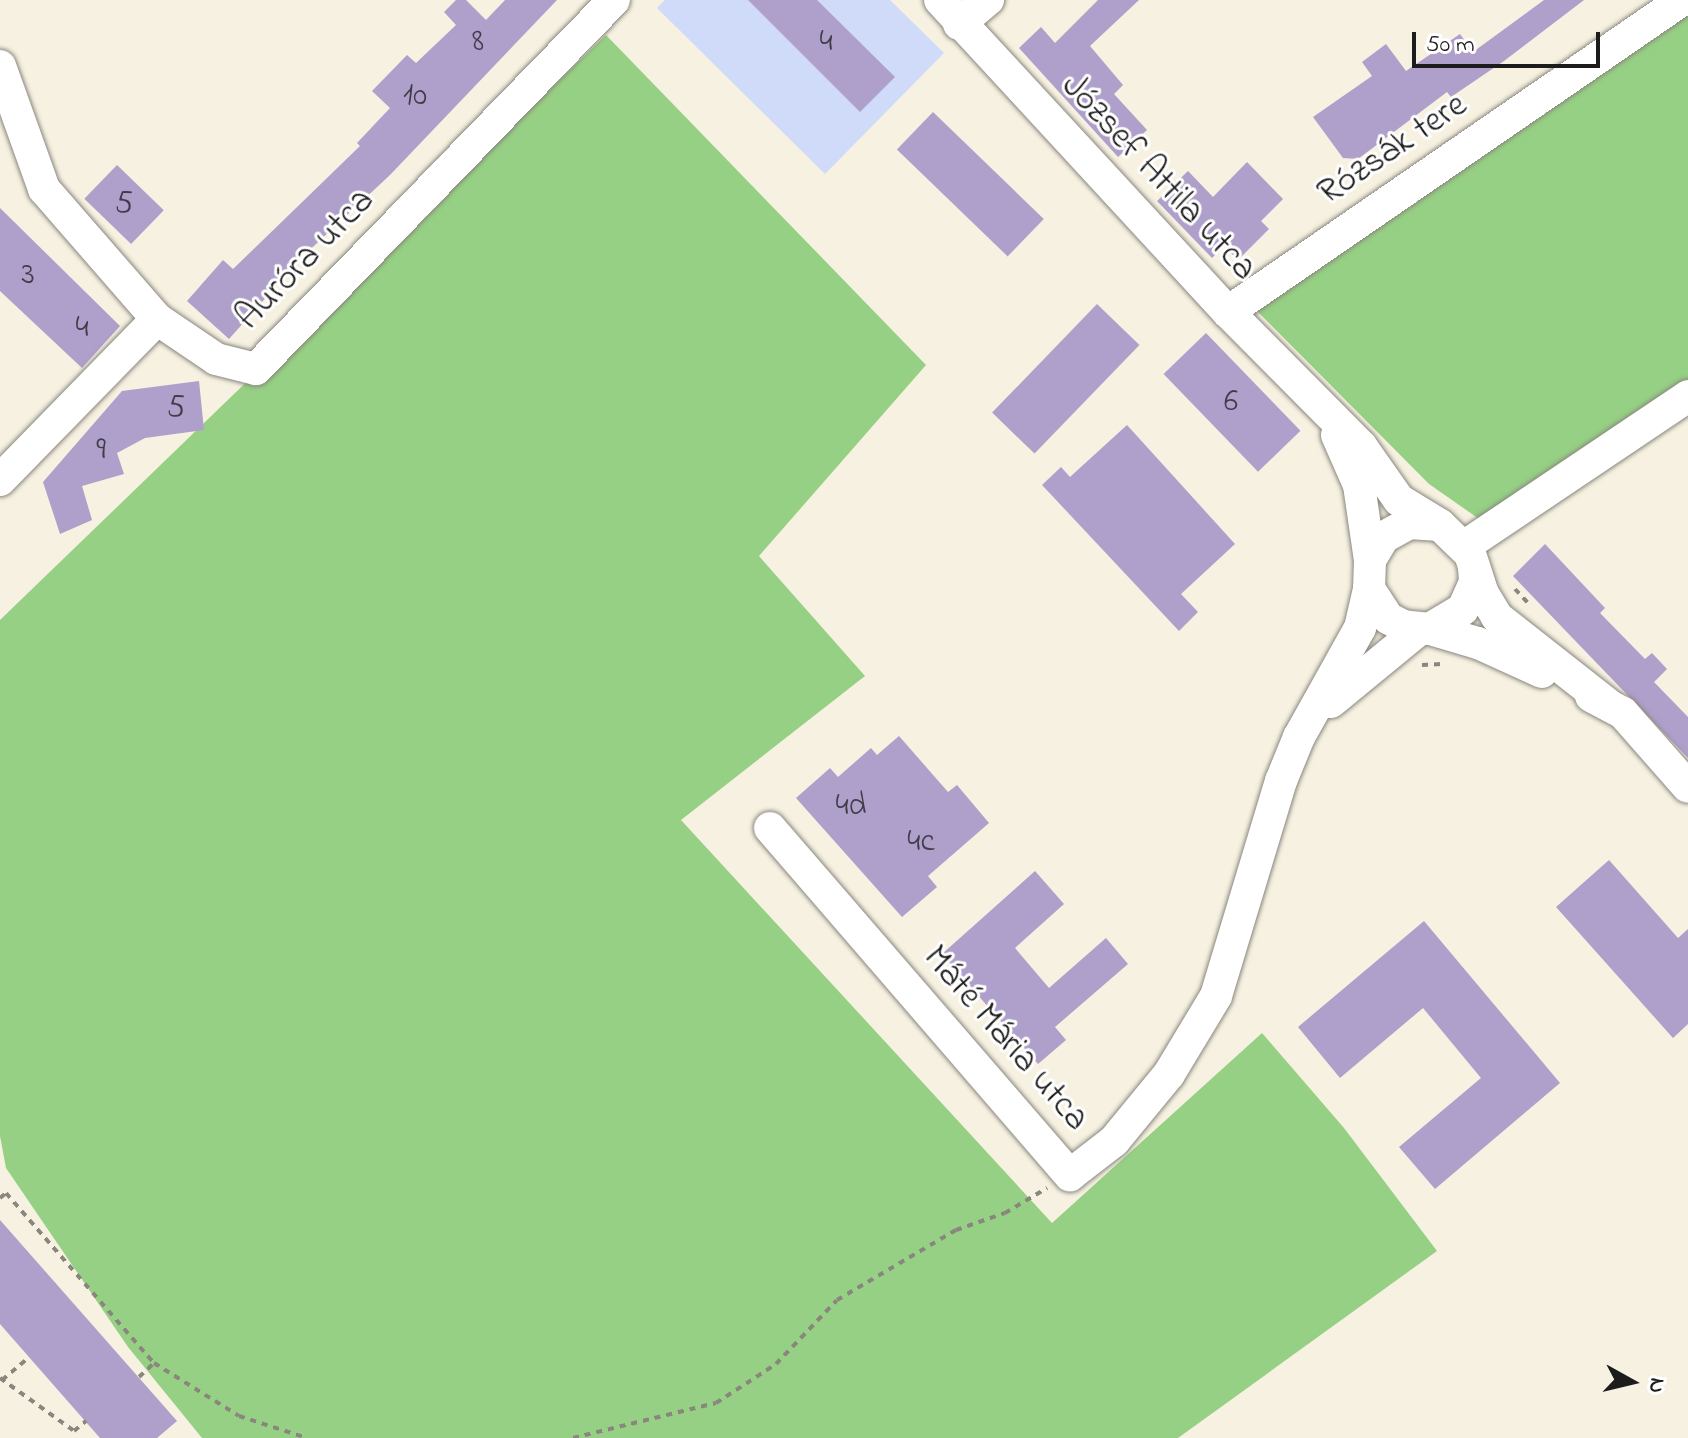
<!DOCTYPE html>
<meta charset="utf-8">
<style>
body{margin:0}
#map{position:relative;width:1688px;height:1438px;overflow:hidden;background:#f6f1e1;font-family:"Indie Flower",sans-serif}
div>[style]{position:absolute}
.built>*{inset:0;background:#d0daf9}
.green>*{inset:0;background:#96d084}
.building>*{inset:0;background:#ae9fcb;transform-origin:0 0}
.path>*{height:4px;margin-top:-2px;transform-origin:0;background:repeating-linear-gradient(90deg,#89867e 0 6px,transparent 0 12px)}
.roads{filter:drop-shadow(0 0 2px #89867e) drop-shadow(0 0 2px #89867e)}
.minor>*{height:32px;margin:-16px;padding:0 16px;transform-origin:16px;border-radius:16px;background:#fff}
span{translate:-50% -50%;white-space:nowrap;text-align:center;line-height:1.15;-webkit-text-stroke:6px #fff;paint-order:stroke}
.number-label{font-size:32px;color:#403d48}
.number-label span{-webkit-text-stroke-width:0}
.street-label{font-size:36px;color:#1c1c1c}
.north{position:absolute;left:1592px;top:1342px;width:80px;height:80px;-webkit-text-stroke:6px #fff;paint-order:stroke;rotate:98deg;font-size:22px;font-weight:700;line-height:32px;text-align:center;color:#1c1c1c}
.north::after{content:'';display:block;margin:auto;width:28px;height:36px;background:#1c1c1c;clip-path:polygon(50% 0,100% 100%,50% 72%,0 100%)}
.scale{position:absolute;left:1412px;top:32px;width:188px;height:36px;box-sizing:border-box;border:4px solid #1c1c1c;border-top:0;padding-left:10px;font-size:24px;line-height:28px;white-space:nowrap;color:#1c1c1c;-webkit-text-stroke:6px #fff;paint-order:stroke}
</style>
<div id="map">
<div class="built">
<div style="clip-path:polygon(665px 0,890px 0,944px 53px,825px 174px,657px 8px)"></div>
</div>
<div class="green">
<div style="clip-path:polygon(1688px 9px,1688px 383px,1482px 521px,1429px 484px,1255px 309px)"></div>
<div style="clip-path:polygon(606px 35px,926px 365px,759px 556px,865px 676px,681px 820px,1052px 1223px,1262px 1033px,1344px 1128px,1437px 1251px,1178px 1438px,202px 1438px,128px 1347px,6px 1168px,0 1136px,0 620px)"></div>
</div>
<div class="building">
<div style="clip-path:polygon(456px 0,466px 0,486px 20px,505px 0,557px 0,390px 175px,301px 258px,229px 339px,187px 301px,223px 260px,233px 269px,360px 146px,357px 143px,390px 108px,372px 91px,407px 55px,416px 63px,456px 25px,444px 12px)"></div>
<div style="clip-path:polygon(748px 0,817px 0,895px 77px,860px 112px)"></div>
<div style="clip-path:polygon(1098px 0,1139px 0,1090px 46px,1123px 85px,1114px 94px,1147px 130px,1118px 157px,1019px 48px,1041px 27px,1055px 43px)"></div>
<div style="clip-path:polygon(1544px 0,1584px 0,1504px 61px,1451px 97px,1447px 92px,1358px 159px,1343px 158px,1313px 117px,1372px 76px,1362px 62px,1386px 44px,1406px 71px,1460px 34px,1473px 52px)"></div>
<div style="left:933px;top:112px;width:154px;height:52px;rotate:44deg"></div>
<div style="clip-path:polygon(1247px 162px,1283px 199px,1261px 221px,1269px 229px,1238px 260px,1224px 246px,1212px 258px,1157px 201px,1188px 171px,1213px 197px)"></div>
<div style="left:117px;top:165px;width:65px;height:47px;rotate:44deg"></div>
<div style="clip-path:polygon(0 208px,120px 326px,82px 368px,0 291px)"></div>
<div style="left:1097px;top:304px;width:59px;height:151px;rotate:44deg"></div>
<div style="left:1206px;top:333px;width:136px;height:59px;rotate:46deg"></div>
<div style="clip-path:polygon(199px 381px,204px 430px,145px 438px,117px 453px,124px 474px,82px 486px,92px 520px,60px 534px,43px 482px,122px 391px)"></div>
<div style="clip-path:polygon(1127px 425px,1235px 544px,1181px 594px,1198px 612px,1179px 631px,1042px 485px,1061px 467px,1070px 477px)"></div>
<div style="clip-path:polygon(1545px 544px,1605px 608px,1600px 613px,1645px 659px,1652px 653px,1667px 669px,1654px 682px,1688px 717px,1688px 758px,1513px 576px)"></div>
<div style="clip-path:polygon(899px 736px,948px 792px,957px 785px,989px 823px,928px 876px,937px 887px,902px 917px,796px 798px,830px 768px,838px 777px,871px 748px,877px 755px)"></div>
<div style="clip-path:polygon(1609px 860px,1678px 938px,1688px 929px,1688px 1024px,1673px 1038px,1556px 907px)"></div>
<div style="clip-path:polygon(1035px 871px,1064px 904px,1015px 948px,1049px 988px,1106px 938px,1128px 964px,1055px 1027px,1066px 1040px,1038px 1064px,942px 954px)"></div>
<div style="clip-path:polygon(1424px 921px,1560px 1083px,1435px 1189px,1399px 1147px,1481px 1078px,1423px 1008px,1340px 1078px,1298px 1027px)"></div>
<div style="clip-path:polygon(0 1220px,177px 1421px,157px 1438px,100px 1438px,0 1324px)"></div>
</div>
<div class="path">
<div style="left:1515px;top:589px;width:19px;rotate:47deg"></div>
<div style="left:1422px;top:665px;width:20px;rotate:-3deg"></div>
<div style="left:0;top:1198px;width:8px;rotate:-40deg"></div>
<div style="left:6px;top:1193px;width:225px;rotate:49deg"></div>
<div style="left:154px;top:1363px;width:100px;rotate:31.9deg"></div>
<div style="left:239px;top:1416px;width:71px;rotate:17.9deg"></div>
<div style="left:139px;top:1377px;width:21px;rotate:-43deg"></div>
<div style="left:0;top:1378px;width:91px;rotate:35.6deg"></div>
<div style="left:74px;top:1431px;width:16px;rotate:-40deg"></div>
<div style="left:2px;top:1380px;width:35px;rotate:-40deg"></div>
<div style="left:573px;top:1438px;width:147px;rotate:-13.8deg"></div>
<div style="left:716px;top:1403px;width:72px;rotate:-33deg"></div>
<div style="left:776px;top:1364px;width:88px;rotate:-46.4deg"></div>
<div style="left:837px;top:1300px;width:138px;rotate:-30.5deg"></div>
<div style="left:956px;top:1230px;width:52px;rotate:-19.1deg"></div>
<div style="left:1005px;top:1213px;width:49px;rotate:-30.8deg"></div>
</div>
<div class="roads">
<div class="minor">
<div style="left:940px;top:0;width:425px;rotate:47.3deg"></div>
<div style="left:1228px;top:312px;width:189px;rotate:45.2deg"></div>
<div style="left:1361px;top:446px;width:66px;rotate:54.9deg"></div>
<div style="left:1399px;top:500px;width:48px;rotate:31.4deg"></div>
<div style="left:959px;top:24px;width:38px;rotate:-40deg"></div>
<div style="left:0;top:66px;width:131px;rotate:70.3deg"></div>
<div style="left:44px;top:189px;width:172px;rotate:49deg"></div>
<div style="left:1228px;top:312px;width:551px;rotate:-34.5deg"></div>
<div style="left:1337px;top:435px;width:55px;rotate:66.3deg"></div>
<div style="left:1359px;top:485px;width:76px;rotate:81.7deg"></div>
<div style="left:0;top:480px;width:225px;rotate:-45.7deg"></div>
<div style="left:157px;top:319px;width:71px;rotate:34.1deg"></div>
<div style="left:216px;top:359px;width:41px;rotate:14deg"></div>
<div style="left:256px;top:369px;width:514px;rotate:-45.87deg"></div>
<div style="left:1465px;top:546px;width:269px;rotate:-33.9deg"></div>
<div style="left:1474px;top:567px;width:15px;rotate:86deg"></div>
<div style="left:1475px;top:582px;width:30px;rotate:114deg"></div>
<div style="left:1463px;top:609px;width:39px;rotate:149deg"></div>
<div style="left:1430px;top:629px;width:27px;rotate:-174deg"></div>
<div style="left:1403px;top:626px;width:17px;rotate:-152deg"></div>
<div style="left:1388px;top:618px;width:35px;rotate:-123deg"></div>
<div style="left:1369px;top:589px;width:29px;rotate:-88deg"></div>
<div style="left:1370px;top:560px;width:27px;rotate:-59deg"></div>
<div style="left:1384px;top:537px;width:29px;rotate:-29deg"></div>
<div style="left:1409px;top:523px;width:31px;rotate:4deg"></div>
<div style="left:1440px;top:525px;width:42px;rotate:44deg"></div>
<div style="left:1470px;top:554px;width:40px;rotate:72deg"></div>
<div style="left:1482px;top:592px;width:29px;rotate:59deg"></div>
<div style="left:1497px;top:617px;width:142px;rotate:38.2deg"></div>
<div style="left:1430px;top:629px;width:50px;rotate:16.3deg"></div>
<div style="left:1478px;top:643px;width:70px;rotate:24.4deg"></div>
<div style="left:1591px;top:696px;width:36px;rotate:28deg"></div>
<div style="left:1623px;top:713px;width:98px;rotate:48.7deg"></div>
<div style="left:1331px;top:702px;width:115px;rotate:-39.4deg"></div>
<div style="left:770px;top:828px;width:459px;rotate:49.2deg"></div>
<div style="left:1070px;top:1175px;width:56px;rotate:-37.7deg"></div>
<div style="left:1114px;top:1141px;width:87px;rotate:-50.6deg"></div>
<div style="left:1169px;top:1074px;width:91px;rotate:-58.9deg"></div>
<div style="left:1216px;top:996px;width:225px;rotate:-73.2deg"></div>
<div style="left:1281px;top:781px;width:48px;rotate:-67.8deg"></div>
<div style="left:1299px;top:737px;width:125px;rotate:-60.8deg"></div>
<div style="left:1360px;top:628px;width:40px;rotate:-77deg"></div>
</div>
</div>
<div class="number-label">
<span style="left:478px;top:43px">8</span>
<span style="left:826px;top:43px">4</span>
<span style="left:415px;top:97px">10</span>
<span style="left:124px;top:205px">5</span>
<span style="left:28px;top:276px">3</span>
<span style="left:82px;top:329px">4</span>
<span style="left:1231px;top:403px">6</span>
<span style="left:176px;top:409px">5</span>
<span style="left:101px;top:451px">9</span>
<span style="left:851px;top:807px">4d</span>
<span style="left:921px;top:843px">4c</span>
</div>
<div class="street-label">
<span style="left:1393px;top:150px;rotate:-34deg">Rózsák tere</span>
<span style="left:1158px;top:178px;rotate:47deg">József Attila utca</span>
<span style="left:306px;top:260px;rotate:-46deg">Auróra utca</span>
<span style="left:1005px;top:1039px;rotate:49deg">Máté Mária utca</span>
</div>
<div class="north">N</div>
<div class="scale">50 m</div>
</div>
